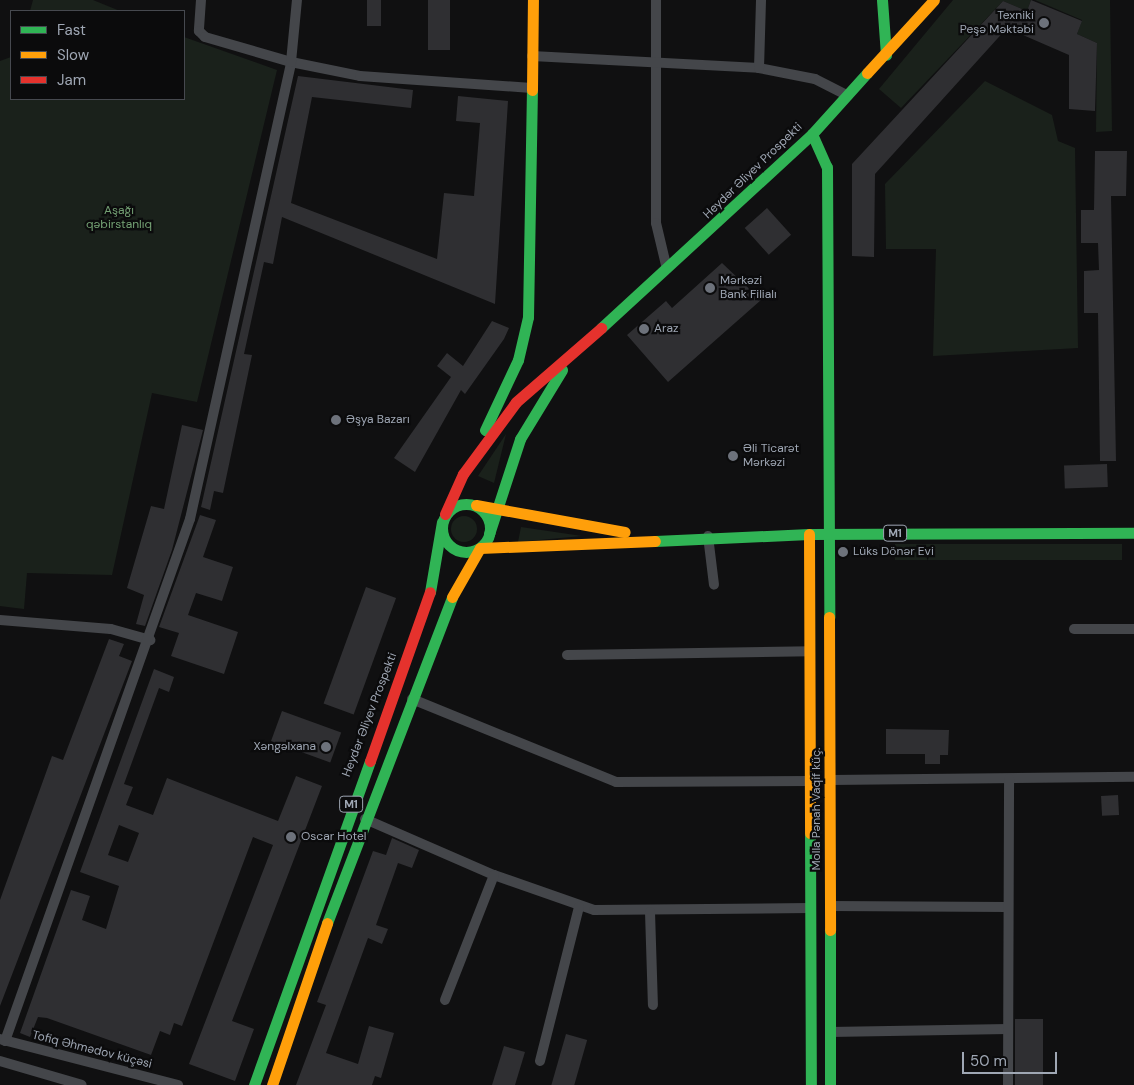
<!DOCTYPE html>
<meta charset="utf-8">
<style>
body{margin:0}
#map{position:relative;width:1134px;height:1085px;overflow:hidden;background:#101011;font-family:"DM Sans",sans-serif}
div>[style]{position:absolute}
.green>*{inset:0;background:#1a211b;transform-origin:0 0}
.round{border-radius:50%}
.building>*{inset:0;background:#2f2f32;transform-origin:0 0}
.street>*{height:10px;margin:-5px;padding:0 5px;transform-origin:5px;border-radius:5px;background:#44464a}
.fast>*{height:11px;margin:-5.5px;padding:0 5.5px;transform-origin:5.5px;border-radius:5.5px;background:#30b455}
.fast>.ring{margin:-5.5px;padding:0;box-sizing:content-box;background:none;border:11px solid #30b455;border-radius:50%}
.slow>*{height:11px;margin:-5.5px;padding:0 5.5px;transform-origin:5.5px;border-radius:5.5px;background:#ff9f0a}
.jam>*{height:11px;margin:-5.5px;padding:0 5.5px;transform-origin:5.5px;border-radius:5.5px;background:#e5322d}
.dots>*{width:14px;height:14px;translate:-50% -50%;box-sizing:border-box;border:2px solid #0b0b0c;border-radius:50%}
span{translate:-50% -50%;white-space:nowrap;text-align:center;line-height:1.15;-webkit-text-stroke:4.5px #0b0b0c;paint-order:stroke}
.shield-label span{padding:1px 4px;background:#0b0b0c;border:1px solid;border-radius:4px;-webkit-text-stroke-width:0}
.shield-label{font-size:11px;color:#9fa7b4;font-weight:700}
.poi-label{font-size:12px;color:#9fa7b4}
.right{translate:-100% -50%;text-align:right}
.left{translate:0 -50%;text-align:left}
.street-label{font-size:12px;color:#9fa7b4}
.park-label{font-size:12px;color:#74a174}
.legend{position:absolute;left:10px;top:10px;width:175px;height:90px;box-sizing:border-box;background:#0b0b0c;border:1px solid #46494f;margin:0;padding:6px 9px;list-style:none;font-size:15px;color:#9fa7b4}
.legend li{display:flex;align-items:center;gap:10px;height:25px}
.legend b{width:25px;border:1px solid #46494f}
.scale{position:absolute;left:962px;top:1052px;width:95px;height:22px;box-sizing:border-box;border:2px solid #9fa7b4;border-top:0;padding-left:6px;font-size:15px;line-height:18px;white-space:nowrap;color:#9fa7b4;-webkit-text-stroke:4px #0b0b0c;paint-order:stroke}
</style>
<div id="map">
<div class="green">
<div style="clip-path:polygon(33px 0,93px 0,120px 11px,30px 11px)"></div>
<div style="clip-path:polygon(953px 0,1031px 0,1027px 11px,1003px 1px,901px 108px,879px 89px)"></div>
<div style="clip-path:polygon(1035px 0,1110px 0,1112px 131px,1096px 132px,1097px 43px,1077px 34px,1082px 20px)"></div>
<div style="clip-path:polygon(184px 37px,277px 70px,197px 402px,152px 393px,112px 575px,27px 573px,24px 609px,0 606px,0 61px,11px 57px,11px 99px,184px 99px)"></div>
<div style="clip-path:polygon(985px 81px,1052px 115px,1058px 141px,1075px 148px,1078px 348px,933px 356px,936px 249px,886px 249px,885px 184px)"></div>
<div style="clip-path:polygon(506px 434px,494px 483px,478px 476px)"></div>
<div class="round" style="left:451px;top:516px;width:26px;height:26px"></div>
<div style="clip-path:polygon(521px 527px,582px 536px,518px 542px)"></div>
<div style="left:895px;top:544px;width:227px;height:16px"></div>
</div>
<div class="building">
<div style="left:367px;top:0;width:14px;height:26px"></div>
<div style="left:428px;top:0;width:22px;height:50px"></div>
<div style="clip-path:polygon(1031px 0,1082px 21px,1077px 34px,1097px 43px,1095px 111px,1069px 109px,1069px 55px,1007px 28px,875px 174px,874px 257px,852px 256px,852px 164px,1003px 1px,1027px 11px)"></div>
<div style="clip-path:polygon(298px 76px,413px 90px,411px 108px,312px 97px,291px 203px,437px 259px,444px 193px,474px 196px,480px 123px,456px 121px,458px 96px,508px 101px,495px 304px,282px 217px,273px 264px,264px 262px,244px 354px,252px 355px,223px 493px,214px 491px,210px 510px,201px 507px)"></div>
<div style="clip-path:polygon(1095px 151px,1127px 151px,1126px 196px,1111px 196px,1116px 461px,1100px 461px,1098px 313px,1084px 313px,1084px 271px,1099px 270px,1098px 243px,1081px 243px,1081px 210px,1094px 210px)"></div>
<div style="left:767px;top:208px;width:36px;height:30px;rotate:48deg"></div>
<div style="clip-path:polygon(722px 263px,761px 300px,668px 382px,627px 335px,666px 301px,672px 308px)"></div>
<div style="clip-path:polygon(492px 321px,509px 328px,504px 339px,465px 394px,461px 390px,415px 472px,394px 458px,451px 377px,437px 366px,447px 353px,463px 366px)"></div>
<div style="clip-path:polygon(182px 425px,203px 430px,172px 550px,145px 626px,136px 624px,144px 595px,127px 588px,151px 506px,164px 509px)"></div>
<div style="left:1107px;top:464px;width:23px;height:43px;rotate:88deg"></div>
<div style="clip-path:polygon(200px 515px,216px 520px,203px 557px,233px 567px,222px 601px,196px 593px,188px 615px,238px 632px,224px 674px,171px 656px,179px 633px,159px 627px)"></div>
<div style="left:366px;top:587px;width:32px;height:124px;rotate:20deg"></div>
<div style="clip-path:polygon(109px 639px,124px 644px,119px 656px,132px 661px,0 1006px,0 900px,52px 756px,63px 760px)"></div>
<div style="clip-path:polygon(evenodd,154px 669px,174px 677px,169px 692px,159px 688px,124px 784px,133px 787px,126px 805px,153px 815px,167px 778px,278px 821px,296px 776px,322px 786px,232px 1021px,254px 1029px,235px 1081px,189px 1064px,273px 845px,253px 837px,182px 1026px,174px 1023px,170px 1035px,160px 1031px,151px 1055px,47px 1018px,38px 1017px,30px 1037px,20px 1033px,71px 890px,90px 896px,82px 920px,106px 929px,119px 886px,80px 872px,154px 669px,119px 825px,139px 833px,128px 862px,108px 855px,119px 825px)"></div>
<div style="left:282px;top:711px;width:63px;height:32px;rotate:20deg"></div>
<div style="clip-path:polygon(886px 729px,949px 730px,948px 755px,940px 755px,940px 764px,925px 764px,925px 754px,886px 754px)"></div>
<div style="left:1118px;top:795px;width:20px;height:17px;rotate:87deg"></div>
<div style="clip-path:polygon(392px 838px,419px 850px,412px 868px,398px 863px,376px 925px,388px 929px,382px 944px,368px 938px,326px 1053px,358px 1064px,369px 1026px,394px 1033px,381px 1078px,375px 1076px,372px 1085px,296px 1085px,326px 1005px,317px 1002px,373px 851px,386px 855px)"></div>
<div style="left:1015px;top:1019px;width:28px;height:66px"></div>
<div style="left:566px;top:1034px;width:22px;height:53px;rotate:16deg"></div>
<div style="clip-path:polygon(504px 1046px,525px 1052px,515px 1085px,492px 1085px)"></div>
</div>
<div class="street">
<div style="left:201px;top:0;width:31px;rotate:94deg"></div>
<div style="left:199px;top:31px;width:8px;rotate:45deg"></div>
<div style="left:205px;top:37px;width:90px;rotate:16.2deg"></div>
<div style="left:291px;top:62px;width:70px;rotate:11.5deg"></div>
<div style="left:360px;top:76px;width:172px;rotate:4deg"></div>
<div style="left:656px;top:0;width:223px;rotate:90deg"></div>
<div style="left:656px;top:223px;width:47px;rotate:76.6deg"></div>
<div style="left:532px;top:56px;width:227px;rotate:3deg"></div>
<div style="left:759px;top:68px;width:57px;rotate:11.1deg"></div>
<div style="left:815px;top:79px;width:37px;rotate:27deg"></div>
<div style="left:759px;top:68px;width:68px;rotate:-88.3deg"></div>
<div style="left:708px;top:536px;width:49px;rotate:83deg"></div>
<div style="left:0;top:620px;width:111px;rotate:4.6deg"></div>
<div style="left:111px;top:629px;width:41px;rotate:15.8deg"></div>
<div style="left:1074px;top:629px;width:60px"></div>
<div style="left:567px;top:655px;width:243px;rotate:-0.9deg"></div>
<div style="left:412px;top:699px;width:220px;rotate:22.1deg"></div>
<div style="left:616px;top:782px;width:194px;rotate:-0.3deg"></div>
<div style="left:831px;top:780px;width:303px;rotate:-0.6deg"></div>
<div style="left:365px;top:819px;width:141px;rotate:23.5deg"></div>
<div style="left:494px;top:875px;width:106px;rotate:19.3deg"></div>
<div style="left:594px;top:910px;width:216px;rotate:-0.5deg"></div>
<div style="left:830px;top:906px;width:177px;rotate:0.3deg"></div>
<div style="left:650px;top:912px;width:93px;rotate:88.2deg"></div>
<div style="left:445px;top:1000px;width:134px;rotate:-68.6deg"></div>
<div style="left:830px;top:1032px;width:178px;rotate:-1deg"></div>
<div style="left:0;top:1039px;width:184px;rotate:14.5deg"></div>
<div style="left:5px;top:1041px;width:554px;rotate:-70.49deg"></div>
<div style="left:190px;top:519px;width:468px;rotate:-77.5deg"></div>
<div style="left:291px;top:62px;width:62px;rotate:-84.5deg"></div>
<div style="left:0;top:1061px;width:85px;rotate:16.3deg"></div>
<div style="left:540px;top:1061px;width:159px;rotate:-75.8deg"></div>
<div style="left:1008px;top:1085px;width:306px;rotate:-89.8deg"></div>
</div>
<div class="fast">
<div style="left:882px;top:0;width:55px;rotate:85.8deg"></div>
<div style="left:812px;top:134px;width:36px;rotate:66deg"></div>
<div style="left:827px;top:167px;width:450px;rotate:89.7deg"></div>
<div style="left:601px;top:328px;width:287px;rotate:-42.6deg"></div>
<div style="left:812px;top:134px;width:82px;rotate:-48deg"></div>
<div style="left:485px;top:430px;width:77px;rotate:-64.8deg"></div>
<div style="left:518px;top:360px;width:44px;rotate:-76.9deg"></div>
<div style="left:528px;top:317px;width:227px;rotate:-89deg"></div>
<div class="ring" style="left:442px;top:504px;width:37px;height:37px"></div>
<div style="left:489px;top:534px;width:100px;rotate:-71.9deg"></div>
<div style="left:520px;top:439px;width:81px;rotate:-58.7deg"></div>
<div style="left:655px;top:541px;width:154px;rotate:-2.6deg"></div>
<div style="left:809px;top:534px;width:325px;rotate:-0.2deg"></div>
<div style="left:430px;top:592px;width:71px;rotate:-80.3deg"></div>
<div style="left:810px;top:833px;width:252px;rotate:89.8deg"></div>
<div style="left:327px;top:923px;width:349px;rotate:-69deg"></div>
<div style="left:830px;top:930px;width:155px;rotate:90deg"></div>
<div style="left:254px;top:1085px;width:344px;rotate:-70.3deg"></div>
</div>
<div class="slow">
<div style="left:867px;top:73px;width:99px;rotate:-47.5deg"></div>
<div style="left:532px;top:90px;width:90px;rotate:-89.4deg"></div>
<div style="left:476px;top:505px;width:151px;rotate:10.3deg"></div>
<div style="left:809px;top:534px;width:299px;rotate:89.8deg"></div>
<div style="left:452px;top:597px;width:56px;rotate:-60.3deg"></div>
<div style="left:480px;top:548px;width:175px;rotate:-2.3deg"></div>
<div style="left:829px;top:617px;width:313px;rotate:89.8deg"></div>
<div style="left:272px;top:1085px;width:171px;rotate:-71.2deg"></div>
</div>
<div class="jam">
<div style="left:445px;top:514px;width:44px;rotate:-65.8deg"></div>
<div style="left:463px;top:474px;width:89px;rotate:-53.6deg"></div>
<div style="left:516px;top:402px;width:113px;rotate:-41deg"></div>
<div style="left:370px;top:761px;width:179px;rotate:-70.5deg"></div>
</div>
<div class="dots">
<div style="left:1044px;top:23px;background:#6d727b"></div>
<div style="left:710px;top:288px;background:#6d727b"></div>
<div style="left:644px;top:329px;background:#6d727b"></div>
<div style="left:336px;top:420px;background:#6d727b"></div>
<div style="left:733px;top:456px;background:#6d727b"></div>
<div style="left:843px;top:552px;background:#6d727b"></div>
<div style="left:326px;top:747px;background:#6d727b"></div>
<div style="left:291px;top:837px;background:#6d727b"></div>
</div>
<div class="shield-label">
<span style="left:895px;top:533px">M1</span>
<span style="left:351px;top:804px">M1</span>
</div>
<div class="poi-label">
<span class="right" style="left:1034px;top:23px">Texniki<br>Peşə Məktəbi</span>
<span class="left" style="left:720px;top:288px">Mərkəzi<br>Bank Filialı</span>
<span class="left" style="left:654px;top:329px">Araz</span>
<span class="left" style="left:346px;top:420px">Əşya Bazarı</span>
<span class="left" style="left:743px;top:456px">Əli Ticarət<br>Mərkəzi</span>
<span class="left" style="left:853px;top:552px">Lüks Dönər Evi</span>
<span class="right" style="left:316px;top:747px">Xəngəlxana</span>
<span class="left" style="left:301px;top:837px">Oscar Hotel</span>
</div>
<div class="street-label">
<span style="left:753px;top:171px;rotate:-44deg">Heydər Əliyev Prospekti</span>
<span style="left:370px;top:715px;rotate:-69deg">Heydər Əliyev Prospekti</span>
<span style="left:817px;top:809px;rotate:-90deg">Molla Pənah Vaqif küç.</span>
<span style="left:92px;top:1050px;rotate:14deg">Tofiq Əhmədov küçəsi</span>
</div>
<div class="park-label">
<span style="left:119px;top:218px">Aşağı<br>qəbirstanlıq</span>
</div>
<ul class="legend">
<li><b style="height:6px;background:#30b455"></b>Fast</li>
<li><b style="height:6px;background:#ff9f0a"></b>Slow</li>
<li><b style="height:6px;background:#e5322d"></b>Jam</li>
</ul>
<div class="scale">50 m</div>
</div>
